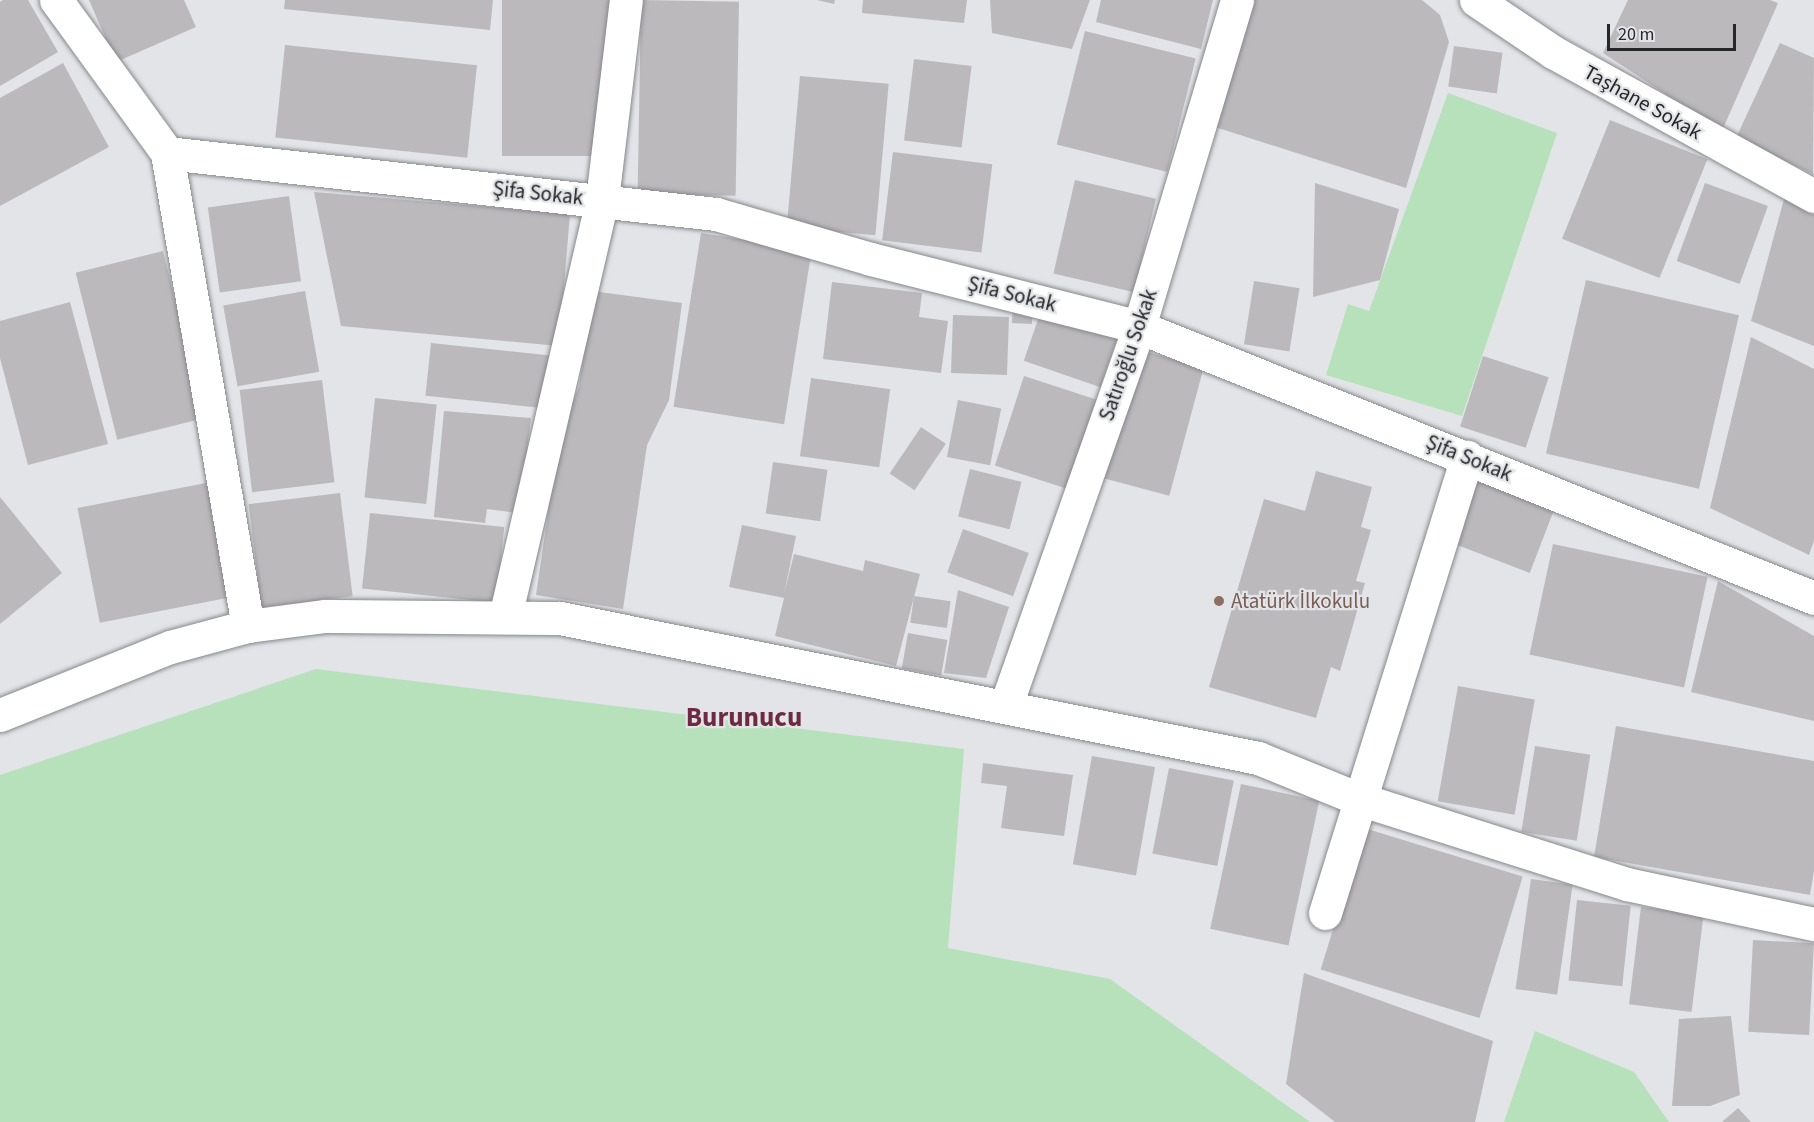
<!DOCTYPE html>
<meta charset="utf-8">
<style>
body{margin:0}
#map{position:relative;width:1814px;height:1122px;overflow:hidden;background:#e2e4e8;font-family:"Source Sans 3",sans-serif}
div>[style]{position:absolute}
.green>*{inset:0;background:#b7e1bb}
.building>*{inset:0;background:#bbb9bc;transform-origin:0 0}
.roads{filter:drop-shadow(0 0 2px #86888c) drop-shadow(0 0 2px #86888c)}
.minor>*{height:33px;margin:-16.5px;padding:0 16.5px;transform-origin:16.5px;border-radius:16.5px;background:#fff}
.dots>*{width:16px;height:16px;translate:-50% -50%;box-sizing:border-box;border:3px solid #e2e4e8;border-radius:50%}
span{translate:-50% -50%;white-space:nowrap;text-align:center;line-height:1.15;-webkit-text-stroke:4.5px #e2e4e8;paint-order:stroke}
.street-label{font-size:21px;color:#262728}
.education-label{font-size:21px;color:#785e54}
.left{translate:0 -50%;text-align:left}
.district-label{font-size:27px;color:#6e2a40;font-weight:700}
.scale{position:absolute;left:1607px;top:24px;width:129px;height:27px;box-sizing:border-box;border:3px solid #262728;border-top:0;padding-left:8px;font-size:18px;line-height:21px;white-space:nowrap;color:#262728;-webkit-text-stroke:4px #e2e4e8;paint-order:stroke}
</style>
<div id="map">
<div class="green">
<div style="clip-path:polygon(1448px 93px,1557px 133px,1462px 416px,1326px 375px,1348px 304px,1369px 311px)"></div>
<div style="clip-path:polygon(316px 669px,964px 749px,948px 948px,1110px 979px,1310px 1122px,0 1122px,0 775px)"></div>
<div style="clip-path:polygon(1535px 1031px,1634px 1072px,1669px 1122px,1504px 1122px)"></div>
</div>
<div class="building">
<div style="clip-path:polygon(3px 0,28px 0,58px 52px,0 86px,0 2px)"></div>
<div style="clip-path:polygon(89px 0,184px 0,196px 27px,116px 62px)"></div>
<div style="clip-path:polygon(285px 0,493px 0,490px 30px,284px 9px)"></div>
<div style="left:502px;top:0;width:112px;height:156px"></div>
<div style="left:641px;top:0;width:98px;height:194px;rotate:1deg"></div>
<div style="clip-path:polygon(817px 0,835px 0,834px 4px)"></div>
<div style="clip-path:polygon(863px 0,967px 0,964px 23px,862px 13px)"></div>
<div style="clip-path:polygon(990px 0,1090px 0,1072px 49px,992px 33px)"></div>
<div style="clip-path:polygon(1101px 0,1213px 0,1201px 49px,1096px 22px)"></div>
<div style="clip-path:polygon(1254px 0,1422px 0,1440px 15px,1449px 42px,1406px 188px,1215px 127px)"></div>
<div style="clip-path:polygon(1628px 0,1770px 0,1778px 3px,1722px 131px,1603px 53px)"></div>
<div style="left:1085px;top:31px;width:114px;height:117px;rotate:14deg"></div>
<div style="clip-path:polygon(1780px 43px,1814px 58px,1813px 174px,1736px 138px)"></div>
<div style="left:285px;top:45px;width:193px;height:93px;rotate:6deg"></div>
<div style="left:1454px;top:46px;width:49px;height:41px;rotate:8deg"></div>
<div style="left:914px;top:59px;width:58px;height:82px;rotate:7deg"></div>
<div style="clip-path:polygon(63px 63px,109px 147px,0 206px,0 98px)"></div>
<div style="left:800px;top:76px;width:89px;height:152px;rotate:5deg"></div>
<div style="left:1610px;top:120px;width:105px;height:128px;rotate:22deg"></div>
<div style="left:893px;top:152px;width:100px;height:89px;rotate:7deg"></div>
<div style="left:1075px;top:180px;width:83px;height:96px;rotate:13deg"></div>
<div style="clip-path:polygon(1315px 183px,1399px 209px,1380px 280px,1313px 297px)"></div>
<div style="left:1705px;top:183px;width:67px;height:83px;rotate:20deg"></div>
<div style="clip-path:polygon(314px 192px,570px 214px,559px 346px,341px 326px)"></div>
<div style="left:289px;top:196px;width:86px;height:82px;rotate:82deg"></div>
<div style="clip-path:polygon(1784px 199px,1814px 215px,1814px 346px,1751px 321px)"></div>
<div style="left:701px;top:233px;width:112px;height:176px;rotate:9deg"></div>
<div style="left:163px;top:251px;width:172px;height:90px;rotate:76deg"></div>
<div style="left:1586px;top:280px;width:157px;height:178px;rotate:13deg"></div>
<div style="left:1254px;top:281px;width:46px;height:64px;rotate:9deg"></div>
<div style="clip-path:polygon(832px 282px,922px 293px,919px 317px,948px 321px,941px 373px,823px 359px)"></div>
<div style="left:305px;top:291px;width:82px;height:83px;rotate:80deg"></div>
<div style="clip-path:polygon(592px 291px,682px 303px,669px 400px,647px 445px,623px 609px,536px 595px,560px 432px,579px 387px)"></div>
<div style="clip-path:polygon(70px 302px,108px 444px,28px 465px,0 358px,0 321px)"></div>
<div style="left:1013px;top:302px;width:20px;height:21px;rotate:3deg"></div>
<div style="left:1043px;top:305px;width:81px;height:59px;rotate:19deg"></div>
<div style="left:953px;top:315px;width:56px;height:58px;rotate:2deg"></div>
<div style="clip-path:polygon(1751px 337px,1814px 369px,1814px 541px,1809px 555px,1710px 508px)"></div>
<div style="left:431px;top:343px;width:120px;height:53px;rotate:6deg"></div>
<div style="left:1139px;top:350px;width:67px;height:133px;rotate:15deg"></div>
<div style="left:1483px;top:356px;width:69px;height:74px;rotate:18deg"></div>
<div style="left:1024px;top:376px;width:79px;height:94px;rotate:18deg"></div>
<div style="left:811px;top:378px;width:80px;height:79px;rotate:8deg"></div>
<div style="left:322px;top:380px;width:103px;height:83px;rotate:83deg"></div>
<div style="left:375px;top:398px;width:62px;height:100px;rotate:6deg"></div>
<div style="left:958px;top:400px;width:44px;height:58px;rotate:11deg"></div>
<div style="clip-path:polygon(444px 411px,531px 418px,519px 513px,487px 509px,485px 523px,434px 517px)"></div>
<div style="left:921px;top:427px;width:30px;height:56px;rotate:34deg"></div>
<div style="left:773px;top:462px;width:55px;height:52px;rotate:8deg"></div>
<div style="left:970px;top:469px;width:53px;height:49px;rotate:14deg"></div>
<div style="clip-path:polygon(1316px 471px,1372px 487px,1361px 527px,1371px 530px,1356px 581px,1365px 583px,1340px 671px,1331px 667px,1316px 718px,1209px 687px,1264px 499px,1305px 511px)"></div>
<div style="left:1476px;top:473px;width:86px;height:74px;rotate:21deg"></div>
<div style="left:211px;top:482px;width:117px;height:136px;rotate:79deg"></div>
<div style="left:340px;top:493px;width:104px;height:92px;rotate:83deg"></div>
<div style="clip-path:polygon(0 497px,62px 573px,0 624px)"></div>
<div style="left:370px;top:513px;width:135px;height:76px;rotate:6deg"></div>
<div style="clip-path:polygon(742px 525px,796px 536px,784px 594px,794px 554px,863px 571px,865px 560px,920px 574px,896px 666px,775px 636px,784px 598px,729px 587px)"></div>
<div style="left:963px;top:529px;width:70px;height:46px;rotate:20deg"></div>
<div style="left:1553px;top:544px;width:158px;height:113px;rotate:12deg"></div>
<div style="clip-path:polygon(1718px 581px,1814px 636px,1814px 721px,1691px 692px)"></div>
<div style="clip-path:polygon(958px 590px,1009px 607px,986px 678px,944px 673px)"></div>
<div style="left:914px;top:596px;width:37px;height:27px;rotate:8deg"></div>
<div style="left:908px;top:633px;width:40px;height:36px;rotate:10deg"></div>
<div style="left:1458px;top:686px;width:78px;height:117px;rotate:10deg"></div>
<div style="clip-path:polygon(1616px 726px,1814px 761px,1814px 871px,1810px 895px,1594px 857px)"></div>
<div style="left:1535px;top:746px;width:56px;height:87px;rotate:9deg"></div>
<div style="left:1092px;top:756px;width:64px;height:110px;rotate:10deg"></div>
<div style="clip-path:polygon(983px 763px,1073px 775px,1064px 836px,1001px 828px,1007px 786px,981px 783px)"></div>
<div style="left:1169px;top:768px;width:66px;height:87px;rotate:11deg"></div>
<div style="left:1241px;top:784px;width:80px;height:148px;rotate:12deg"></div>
<div style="left:1364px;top:828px;width:166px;height:148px;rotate:17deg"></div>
<div style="left:1531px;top:879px;width:42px;height:111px;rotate:8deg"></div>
<div style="left:1577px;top:900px;width:54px;height:81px;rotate:6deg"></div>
<div style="left:1641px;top:907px;width:63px;height:98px;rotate:7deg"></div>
<div style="left:1753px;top:940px;width:61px;height:92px;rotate:3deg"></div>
<div style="clip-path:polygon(1304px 973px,1493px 1041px,1475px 1122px,1335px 1122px,1286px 1084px)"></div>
<div style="clip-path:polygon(1731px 1016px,1740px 1095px,1710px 1106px,1672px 1106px,1679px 1019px)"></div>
<div style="clip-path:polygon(1738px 1108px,1751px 1122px,1722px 1122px)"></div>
</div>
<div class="roads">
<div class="minor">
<div style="left:56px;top:0;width:189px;rotate:54deg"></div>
<div style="left:167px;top:153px;width:480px;rotate:80.3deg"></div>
<div style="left:1476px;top:0;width:93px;rotate:34deg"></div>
<div style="left:1553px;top:52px;width:298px;rotate:28.9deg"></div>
<div style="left:167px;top:153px;width:552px;rotate:6.34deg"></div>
<div style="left:716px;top:214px;width:161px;rotate:16.2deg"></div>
<div style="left:871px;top:259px;width:276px;rotate:14.2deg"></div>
<div style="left:1139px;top:327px;width:727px;rotate:21.87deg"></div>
<div style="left:505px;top:617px;width:428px;rotate:-76.9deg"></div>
<div style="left:602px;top:200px;width:201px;rotate:-83.2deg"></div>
<div style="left:1006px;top:705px;width:401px;rotate:-70.6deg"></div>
<div style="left:1139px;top:327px;width:341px;rotate:-73.3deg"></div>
<div style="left:0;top:715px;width:183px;rotate:-21.8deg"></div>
<div style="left:170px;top:647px;width:81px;rotate:-15.1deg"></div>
<div style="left:248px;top:626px;width:78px;rotate:-7.4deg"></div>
<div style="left:325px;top:616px;width:235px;rotate:0.5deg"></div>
<div style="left:560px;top:618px;width:712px;rotate:11.34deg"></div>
<div style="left:1258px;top:758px;width:109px;rotate:22.1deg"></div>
<div style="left:1359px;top:799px;width:281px;rotate:17.6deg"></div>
<div style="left:1627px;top:884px;width:191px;rotate:12.1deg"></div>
<div style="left:1325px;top:913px;width:478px;rotate:-72.7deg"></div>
</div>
</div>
<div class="dots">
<div style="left:1219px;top:601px;background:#8d6e63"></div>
</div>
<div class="street-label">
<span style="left:1643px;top:102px;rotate:29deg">Taşhane Sokak</span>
<span style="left:538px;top:193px;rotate:6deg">Şifa Sokak</span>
<span style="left:1012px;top:294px;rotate:14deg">Şifa Sokak</span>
<span style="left:1128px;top:355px;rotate:-71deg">Satıroğlu Sokak</span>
<span style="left:1469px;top:458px;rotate:22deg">Şifa Sokak</span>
</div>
<div class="education-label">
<span class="left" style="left:1231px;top:601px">Atatürk İlkokulu</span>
</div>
<div class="district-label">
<span style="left:744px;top:718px">Burunucu</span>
</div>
<div class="scale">20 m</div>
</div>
